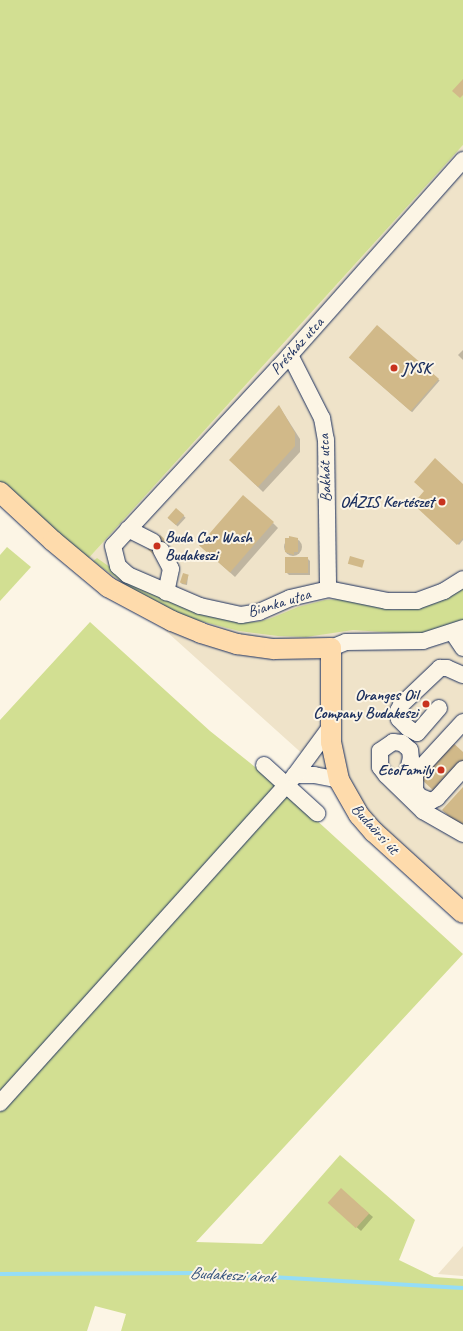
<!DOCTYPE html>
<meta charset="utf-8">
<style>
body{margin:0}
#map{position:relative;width:463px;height:1331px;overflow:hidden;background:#fcf5e5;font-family:Caveat,sans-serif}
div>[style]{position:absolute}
.built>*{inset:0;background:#efe3c9}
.green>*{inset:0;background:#d2df92}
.shadow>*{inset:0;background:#0003;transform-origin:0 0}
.round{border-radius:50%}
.stream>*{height:3.5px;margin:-1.75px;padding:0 1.75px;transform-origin:1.75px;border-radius:1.75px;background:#95ddf6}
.building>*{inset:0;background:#d1b989;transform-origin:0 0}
.roads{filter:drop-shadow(0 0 1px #1b2f5e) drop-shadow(0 0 1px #1b2f5e)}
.minor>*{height:16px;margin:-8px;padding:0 8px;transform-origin:8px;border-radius:8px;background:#fcf5e5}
.major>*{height:20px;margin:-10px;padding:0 10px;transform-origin:10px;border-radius:10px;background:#fedbac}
.dots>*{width:11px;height:11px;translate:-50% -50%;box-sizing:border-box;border:2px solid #fcf5e5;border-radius:50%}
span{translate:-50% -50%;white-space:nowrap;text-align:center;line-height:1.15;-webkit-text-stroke:4px #fcf5e5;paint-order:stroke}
.street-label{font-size:16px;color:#1b2f5e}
.poi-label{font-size:16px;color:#1b2f5e;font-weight:700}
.left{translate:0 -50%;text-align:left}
.right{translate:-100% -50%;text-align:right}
.water-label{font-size:17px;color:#33527c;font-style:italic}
</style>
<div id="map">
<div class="built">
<div style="clip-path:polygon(463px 145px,463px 915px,376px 820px,87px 560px)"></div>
<div style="clip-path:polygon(463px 1246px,463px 1276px,438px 1274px)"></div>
</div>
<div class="green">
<div style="clip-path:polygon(0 0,463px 0,463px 145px,87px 560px,0 484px)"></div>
<div style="clip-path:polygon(7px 547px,31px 567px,0 601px,0 555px)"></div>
<div style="clip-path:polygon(97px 558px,134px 584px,234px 621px,256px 622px,269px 619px,298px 607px,325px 600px,342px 599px,393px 610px,409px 609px,436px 603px,463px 586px,463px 623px,428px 635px,353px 630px,306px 637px,278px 636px,239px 631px,177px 615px,130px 588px,93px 561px)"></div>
<div style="clip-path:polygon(90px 622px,210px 731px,279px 786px,463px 954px,196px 1242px,262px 1244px,340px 1155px,415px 1220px,399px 1260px,434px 1277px,463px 1279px,463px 1331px,121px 1331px,126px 1314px,95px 1306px,87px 1331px,0 1331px,0 720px)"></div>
</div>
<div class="shadow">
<div style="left:377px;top:326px;width:83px;height:42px;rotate:41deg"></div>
<div style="clip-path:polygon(463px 350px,463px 360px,458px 355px)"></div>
<div style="clip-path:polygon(279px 406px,300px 439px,300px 452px,263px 492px,235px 465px)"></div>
<div style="clip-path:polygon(463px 485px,463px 540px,459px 545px,414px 504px,426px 491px)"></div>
<div style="left:176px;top:509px;width:13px;height:12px;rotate:42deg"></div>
<div style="clip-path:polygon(273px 523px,278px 528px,235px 577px,205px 550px)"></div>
<div class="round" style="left:284px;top:538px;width:18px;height:18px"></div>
<div style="clip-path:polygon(307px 558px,310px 561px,310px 575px,289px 575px,286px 572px)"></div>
<div style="clip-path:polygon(188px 576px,187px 585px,182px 584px,181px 583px)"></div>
<div style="clip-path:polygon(341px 1190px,373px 1217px,361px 1231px,334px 1207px)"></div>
</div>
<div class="stream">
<div style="left:0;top:1274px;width:202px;rotate:-0.3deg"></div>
<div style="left:202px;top:1273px;width:261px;rotate:3.3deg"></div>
</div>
<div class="building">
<div style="clip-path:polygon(463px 79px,463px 95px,460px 98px,452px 91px)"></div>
<div style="left:377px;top:325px;width:82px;height:43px;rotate:41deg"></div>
<div style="clip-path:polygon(279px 405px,295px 433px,295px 446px,258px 487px,229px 460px)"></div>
<div style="clip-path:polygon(435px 458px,463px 484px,463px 538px,457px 545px,413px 504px,424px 491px,414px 482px)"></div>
<div style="left:243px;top:495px;width:41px;height:67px;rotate:41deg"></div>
<div style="left:176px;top:508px;width:11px;height:13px;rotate:41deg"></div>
<div style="left:160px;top:535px;width:11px;height:19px;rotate:41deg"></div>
<div style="clip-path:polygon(289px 536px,298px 538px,298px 552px,294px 552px,294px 555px,285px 552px,285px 538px,289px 538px)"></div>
<div style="left:350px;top:556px;width:15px;height:8px;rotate:16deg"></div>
<div style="left:285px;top:557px;width:23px;height:16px"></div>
<div style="left:183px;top:573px;width:6px;height:10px;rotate:18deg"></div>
<div style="clip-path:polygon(450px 740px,463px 752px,463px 765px,437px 794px,418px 776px)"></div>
<div style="clip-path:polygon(463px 787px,463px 829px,442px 810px)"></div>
<div style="left:341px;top:1188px;width:38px;height:20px;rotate:42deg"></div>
</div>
<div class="roads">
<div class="minor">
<div style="left:463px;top:160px;width:261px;rotate:131.6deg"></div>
<div style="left:290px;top:355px;width:260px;rotate:132.8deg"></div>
<div style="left:113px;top:546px;width:21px;rotate:76deg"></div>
<div style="left:118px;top:566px;width:13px;rotate:42deg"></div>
<div style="left:128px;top:575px;width:78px;rotate:23.3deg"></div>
<div style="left:200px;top:606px;width:42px;rotate:12.4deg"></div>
<div style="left:241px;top:615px;width:18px;rotate:-9deg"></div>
<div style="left:259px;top:612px;width:34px;rotate:-24deg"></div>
<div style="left:290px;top:598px;width:39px;rotate:-13deg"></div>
<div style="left:328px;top:589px;width:60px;rotate:11.5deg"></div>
<div style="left:387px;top:601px;width:30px"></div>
<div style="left:417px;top:601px;width:29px;rotate:-20deg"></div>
<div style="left:444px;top:591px;width:22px;rotate:-32deg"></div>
<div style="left:290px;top:355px;width:71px;rotate:63.1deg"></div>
<div style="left:322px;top:418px;width:22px;rotate:80deg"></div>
<div style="left:326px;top:440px;width:149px;rotate:89.2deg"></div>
<div style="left:128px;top:529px;width:28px;rotate:27deg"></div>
<div style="left:161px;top:550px;width:21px;rotate:62deg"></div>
<div style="left:171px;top:569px;width:24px;rotate:102deg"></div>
<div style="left:453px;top:633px;width:18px;rotate:56deg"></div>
<div style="left:331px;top:648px;width:16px;rotate:-22deg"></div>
<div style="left:346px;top:642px;width:77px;rotate:-0.7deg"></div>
<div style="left:423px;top:641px;width:42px;rotate:-18deg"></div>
<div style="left:439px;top:708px;width:33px;rotate:131deg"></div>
<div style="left:417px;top:733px;width:10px;rotate:-151deg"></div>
<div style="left:408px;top:728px;width:13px;rotate:-135deg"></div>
<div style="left:399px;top:719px;width:8px;rotate:-97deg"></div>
<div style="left:398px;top:711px;width:7px;rotate:-63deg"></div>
<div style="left:401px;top:705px;width:54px;rotate:-43.5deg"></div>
<div style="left:440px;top:668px;width:7px"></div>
<div style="left:447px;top:668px;width:17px;rotate:24deg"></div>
<div style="left:463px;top:722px;width:71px;rotate:132.7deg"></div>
<div style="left:415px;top:774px;width:16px;rotate:90deg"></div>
<div style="left:415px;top:790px;width:7px;rotate:56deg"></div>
<div style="left:419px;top:796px;width:13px;rotate:23deg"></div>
<div style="left:431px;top:801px;width:7px;rotate:-27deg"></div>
<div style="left:437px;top:798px;width:39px;rotate:-48deg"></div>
<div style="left:264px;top:765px;width:72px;rotate:42.2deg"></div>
<div style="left:295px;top:775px;width:19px"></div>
<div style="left:314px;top:775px;width:25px;rotate:11deg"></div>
<div style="left:403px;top:790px;width:32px;rotate:-76deg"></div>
<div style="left:411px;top:759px;width:9px;rotate:-96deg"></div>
<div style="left:410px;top:750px;width:11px;rotate:-139deg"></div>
<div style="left:402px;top:743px;width:9px;rotate:-174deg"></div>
<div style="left:393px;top:742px;width:16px;rotate:145deg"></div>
<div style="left:380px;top:751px;width:16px;rotate:90deg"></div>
<div style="left:380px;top:767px;width:10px;rotate:53deg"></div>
<div style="left:386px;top:775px;width:52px;rotate:44.2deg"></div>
<div style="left:423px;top:811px;width:46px;rotate:29.9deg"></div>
<div style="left:0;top:1103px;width:441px;rotate:-48deg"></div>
<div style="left:295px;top:775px;width:61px;rotate:-53.7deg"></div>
</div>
<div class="major">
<div style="left:0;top:492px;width:72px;rotate:42.8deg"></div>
<div style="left:53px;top:541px;width:72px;rotate:39.9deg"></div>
<div style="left:108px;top:587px;width:72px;rotate:28deg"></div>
<div style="left:172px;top:621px;width:31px;rotate:22deg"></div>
<div style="left:201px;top:633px;width:38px;rotate:17deg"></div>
<div style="left:237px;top:644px;width:37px;rotate:8deg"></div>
<div style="left:274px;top:649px;width:57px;rotate:-1deg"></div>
<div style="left:331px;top:648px;width:94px;rotate:90deg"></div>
<div style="left:331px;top:742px;width:39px;rotate:78deg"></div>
<div style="left:339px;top:780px;width:40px;rotate:60.3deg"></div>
<div style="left:359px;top:815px;width:23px;rotate:49deg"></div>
<div style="left:374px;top:832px;width:120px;rotate:42.3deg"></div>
</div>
</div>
<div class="dots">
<div style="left:394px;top:368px;background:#c8321e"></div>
<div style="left:442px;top:502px;background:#c8321e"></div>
<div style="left:157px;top:546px;background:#c8321e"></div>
<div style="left:426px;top:704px;background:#c8321e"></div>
<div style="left:441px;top:770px;background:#c8321e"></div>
</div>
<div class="street-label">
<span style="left:297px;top:346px;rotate:-48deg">Présház utca</span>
<span style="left:325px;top:468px;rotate:-92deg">Bakhát utca</span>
<span style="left:279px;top:603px;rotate:-17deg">Bianka utca</span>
<span style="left:375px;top:829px;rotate:48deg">Budaörsi út</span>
</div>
<div class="poi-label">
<span class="left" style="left:402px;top:368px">JYSK</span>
<span class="right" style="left:434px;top:502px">OÁZIS Kertészet</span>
<span class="left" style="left:165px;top:546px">Buda Car Wash<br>Budakeszi</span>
<span class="right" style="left:418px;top:704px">Oranges Oil<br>Company Budakeszi</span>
<span class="right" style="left:433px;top:770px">EcoFamily</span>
</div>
<div class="water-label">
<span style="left:232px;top:1275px;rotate:3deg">Budakeszi árok</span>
</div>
</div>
